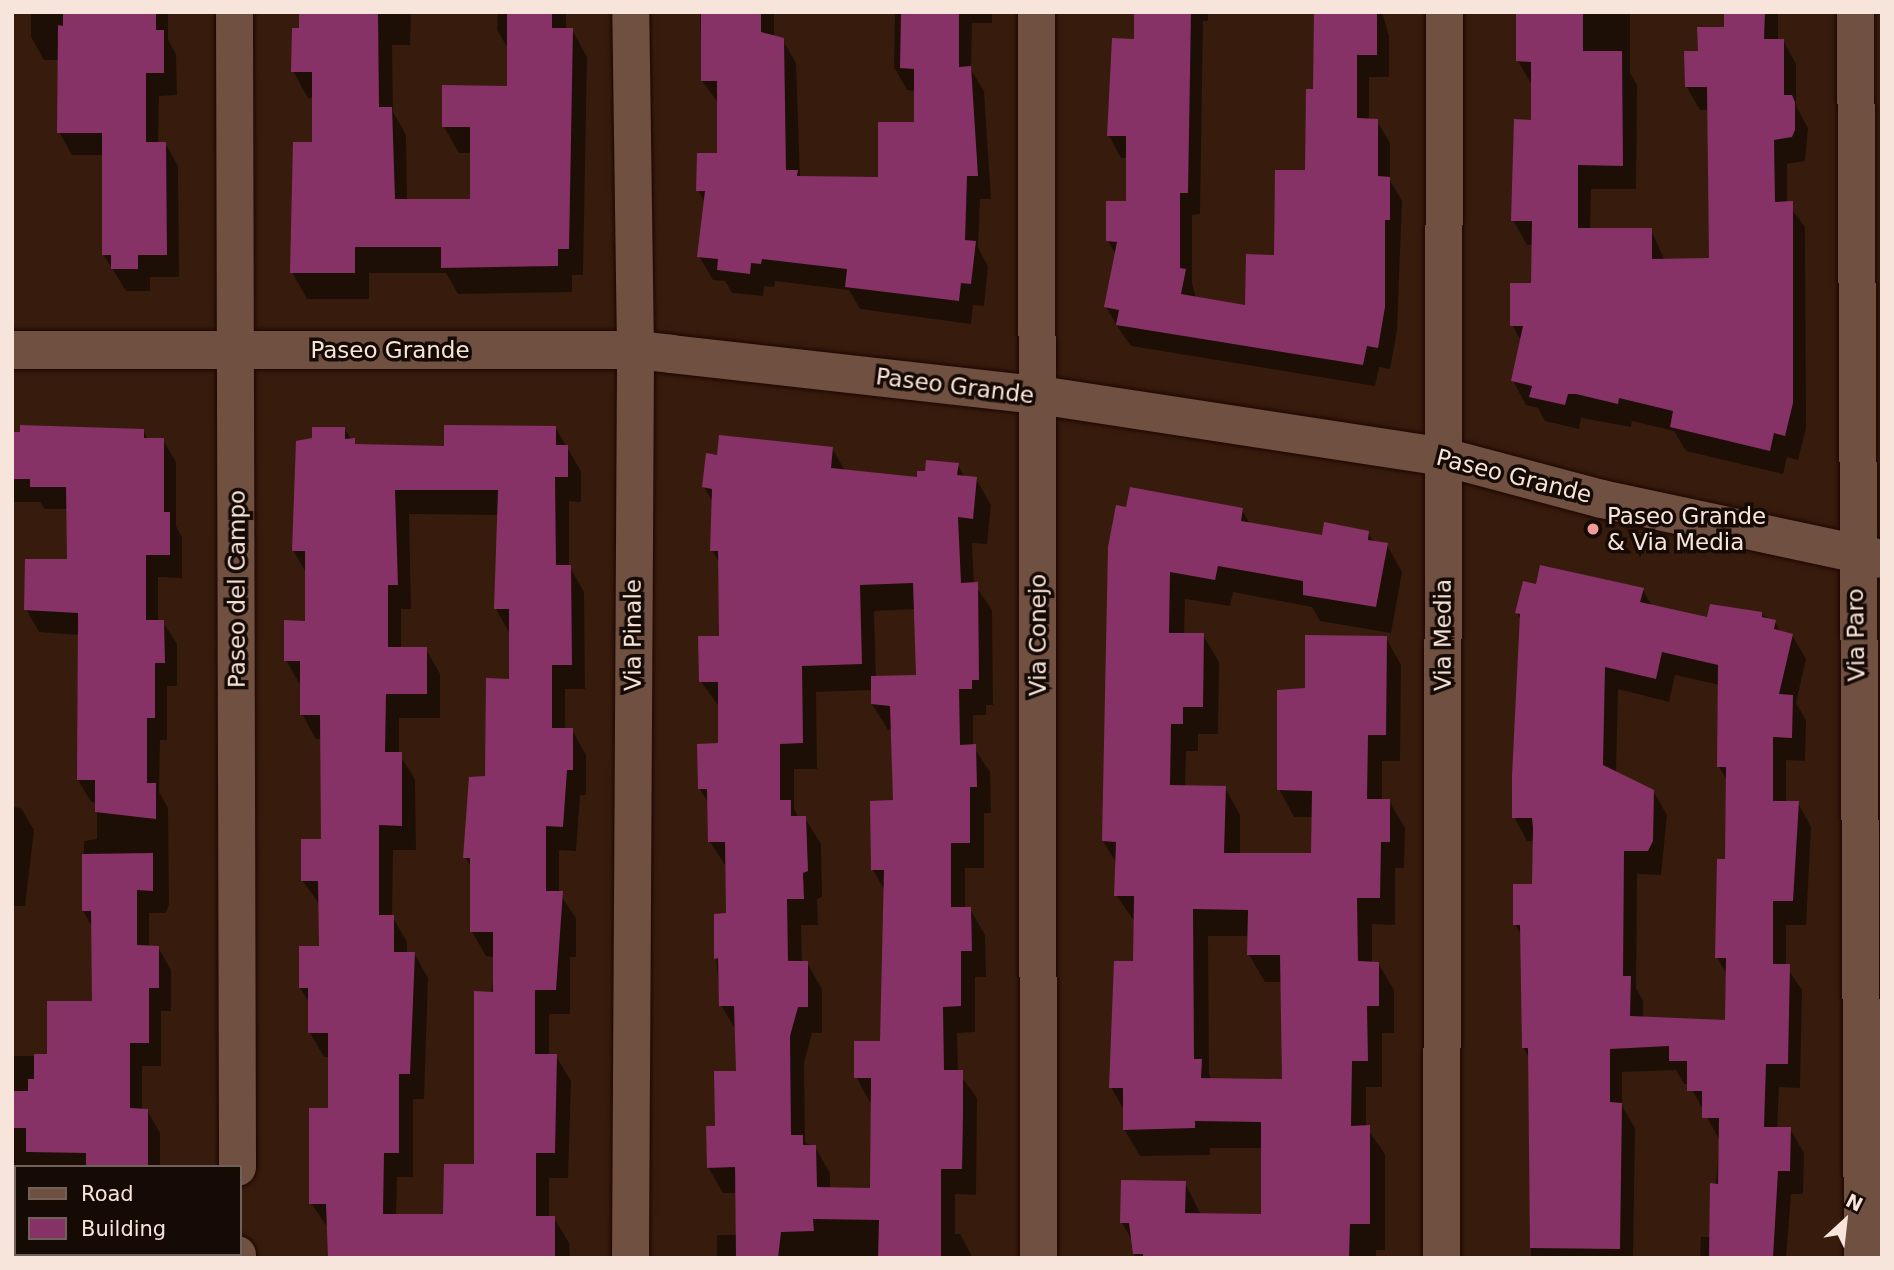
<!DOCTYPE html>
<style>
body{margin:0}
#map{position:relative;width:1894px;height:1270px;overflow:hidden;background:#371c0d;font-family:"DejaVu Sans",sans-serif}
div>[style]{position:absolute}
.shadow>*{inset:0;background:#0007;transform-origin:0 0}
.building>*{inset:0;background:#863266}
.roads{filter:drop-shadow(0 0 2px #1d0500) drop-shadow(0 0 2px #1d0500)}
.street>*{height:37px;margin:-18.5px;padding:0 18.5px;transform-origin:18.5px;border-radius:18.5px;background:#705040}
.secondary>*{height:38px;margin:-19px;padding:0 19px;transform-origin:19px;border-radius:19px;background:#705040}
.dots>*{width:19px;height:19px;translate:-50% -50%;box-sizing:border-box;border:4px solid #160a05;border-radius:50%}
span{translate:-50% -50%;white-space:nowrap;text-align:center;line-height:1.15;-webkit-text-stroke:7px #160a05;paint-order:stroke}
.street-label{font-size:23px;color:#f7e4db}
.poi-label{font-size:23px;color:#f7e4db}
.left{translate:0 -50%;text-align:left}
.frame{position:absolute;inset:0;border:14px solid #f7e4db;pointer-events:none}
.legend{position:absolute;left:14px;top:1165px;width:228px;height:91px;box-sizing:border-box;background:#160a05;border:2px solid #70615b;margin:0;padding:9px 12px;list-style:none;font-size:21px;color:#f7e4db}
.legend li{display:flex;align-items:center;gap:14px;height:35px}
.legend b{width:35px;border:2px solid #70615b}
.north{position:absolute;left:1810px;top:1186px;width:70px;height:70px;-webkit-text-stroke:5px #160a05;paint-order:stroke;rotate:27deg;font-size:19px;font-weight:700;line-height:28px;text-align:center;color:#f7e4db}
.north::after{content:'';display:block;margin:auto;width:24px;height:32px;background:#f7e4db;clip-path:polygon(50% 0,100% 100%,50% 72%,0 100%)}
</style>
<div id="map">
<div class="shadow">
<div style="clip-path:polygon(31px 12px,168px 12px,168px 40px,176px 54px,177px 95px,159px 96px,158px 144px,165px 143px,178px 166px,179px 277px,150px 277px,150px 291px,126px 291px,103px 254px,104px 155px,72px 155px,59px 132px,59px 60px,44px 60px,31px 37px)"></div>
<div style="clip-path:polygon(301px 12px,411px 12px,410px 45px,392px 45px,393px 112px,406px 135px,407px 200px,472px 201px,472px 153px,459px 153px,444px 127px,509px 88px,509px 50px,497px 30px,498px 12px,566px 12px,566px 30px,572px 30px,587px 57px,583px 275px,572px 275px,572px 292px,458px 294px,446px 273px,369px 273px,369px 299px,307px 299px,292px 272px,313px 144px,313px 98px,308px 98px,293px 71px)"></div>
<div style="clip-path:polygon(700px 12px,774px 12px,774px 37px,782px 39px,796px 63px,800px 178px,880px 179px,916px 124px,916px 91px,907px 90px,894px 67px,895px 12px,992px 12px,992px 23px,972px 23px,971px 70px,984px 91px,991px 199px,980px 199px,978px 248px,988px 266px,984px 306px,973px 305px,971px 324px,860px 309px,849px 290px,775px 281px,774px 287px,764px 286px,763px 296px,732px 293px,725px 281px,713px 280px,699px 256px,705px 203px,698px 190px,719px 154px,719px 104px,702px 81px)"></div>
<div style="clip-path:polygon(1135px 12px,1208px 12px,1208px 21px,1203px 21px,1200px 214px,1192px 215px,1192px 283px,1196px 298px,1247px 307px,1276px 257px,1306px 172px,1315px 91px,1315px 12px,1382px 12px,1389px 36px,1389px 77px,1369px 77px,1369px 120px,1377px 121px,1390px 143px,1390px 180px,1402px 201px,1397px 330px,1390px 369px,1379px 367px,1375px 386px,1131px 346px,1119px 329px,1106px 307px,1116px 255px,1108px 241px,1128px 203px,1128px 158px,1121px 158px,1109px 136px,1109px 95px,1113px 95px,1135px 40px)"></div>
<div style="clip-path:polygon(1534px 12px,1630px 12px,1630px 73px,1637px 85px,1636px 189px,1591px 189px,1590px 229px,1651px 230px,1665px 261px,1711px 260px,1709px 110px,1700px 110px,1686px 86px,1699px 52px,1725px 29px,1725px 12px,1778px 12px,1778px 40px,1783px 40px,1796px 64px,1796px 106px,1808px 128px,1805px 161px,1787px 164px,1787px 203px,1805px 227px,1806px 428px,1798px 460px,1787px 457px,1783px 474px,1686px 451px,1674px 431px,1632px 421px,1631px 427px,1581px 418px,1579px 429px,1545px 421px,1538px 408px,1526px 405px,1513px 381px,1521px 341px,1512px 325px,1533px 285px,1533px 245px,1527px 245px,1513px 220px,1533px 122px,1532px 85px,1518px 61px)"></div>
<div style="clip-path:polygon(evenodd,555px 427px,581px 471px,581px 502px,569px 501px,569px 566px,584px 592px,585px 689px,565px 689px,565px 730px,572px 730px,586px 755px,586px 795px,580px 795px,576px 851px,559px 850px,559px 893px,576px 918px,576px 957px,570px 957px,570px 1014px,549px 1014px,549px 1056px,556px 1056px,571px 1081px,568px 1178px,549px 1178px,549px 1218px,554px 1218px,569px 1243px,570px 1258px,328px 1258px,328px 1228px,311px 1203px,330px 1110px,330px 1057px,324px 1057px,310px 1033px,310px 1004px,300px 988px,321px 948px,320px 905px,302px 880px,323px 840px,323px 739px,316px 739px,302px 714px,300px 685px,286px 660px,307px 623px,307px 574px,293px 550px,344px 429px,357px 446px,446px 447px,555px 427px,409px 514px,499px 515px,496px 609px,510px 634px,510px 680px,465px 857px,472px 869px,472px 932px,486px 956px,495px 957px,476px 1166px,445px 1216px,396px 1216px,397px 1177px,413px 1177px,413px 1099px,424px 1099px,428px 978px,414px 953px,407px 953px,407px 942px,392px 916px,393px 850px,416px 850px,415px 779px,399px 754px,399px 718px,440px 718px,440px 674px,426px 649px,401px 649px,401px 609px,411px 609px,409px 514px)"></div>
<div style="clip-path:polygon(143px 430px,148px 440px,163px 440px,176px 462px,176px 526px,182px 537px,182px 578px,158px 577px,158px 622px,163px 622px,177px 644px,177px 686px,167px 686px,167px 740px,160px 740px,159px 792px,168px 808px,169px 904px,166px 913px,149px 913px,149px 947px,158px 947px,171px 970px,171px 1011px,161px 1011px,161px 1066px,142px 1066px,142px 1110px,147px 1110px,160px 1133px,160px 1167px,16px 1167px,12px 1235px,12px 1056px,48px 1056px,93px 1002px,93px 928px,83px 911px,84px 841px,97px 839px,97px 802px,91px 802px,78px 780px,79px 635px,39px 632px,26px 609px,68px 561px,68px 509px,45px 509px,40px 502px,12px 502px,12px 434px)"></div>
<div style="clip-path:polygon(evenodd,832px 448px,845px 471px,918px 479px,958px 465px,965px 478px,976px 479px,991px 505px,987px 544px,972px 543px,974px 584px,992px 610px,993px 705px,986px 705px,986px 715px,973px 715px,973px 746px,990px 772px,991px 813px,984px 813px,984px 868px,965px 868px,965px 909px,970px 909px,985px 935px,986px 977px,975px 977px,975px 1032px,957px 1033px,958px 1072px,977px 1098px,976px 1195px,955px 1194px,955px 1234px,960px 1234px,973px 1258px,717px 1258px,717px 1235px,737px 1235px,737px 1193px,723px 1193px,708px 1167px,717px 1127px,738px 1072px,737px 1032px,721px 1005px,716px 958px,728px 915px,727px 868px,710px 842px,709px 804px,700px 789px,720px 745px,720px 708px,701px 682px,721px 638px,720px 564px,712px 550px,714px 504px,704px 487px,718px 457px,832px 448px,916px 609px,918px 677px,876px 678px,874px 611px,916px 609px,832px 448px,873px 690px,872px 704px,888px 730px,893px 730px,895px 802px,873px 870px,885px 891px,882px 1043px,856px 1077px,871px 1104px,872px 1190px,830px 1189px,830px 1173px,815px 1147px,805px 1143px,804px 1063px,812px 1033px,822px 1033px,822px 989px,807px 963px,802px 963px,801px 925px,818px 925px,817px 899px,822px 897px,821px 844px,805px 818px,799px 818px,794px 809px,794px 769px,817px 769px,816px 692px,873px 690px)"></div>
<div style="clip-path:polygon(evenodd,1128px 509px,1242px 510px,1250px 524px,1323px 537px,1368px 532px,1374px 543px,1387px 545px,1402px 572px,1391px 633px,1320px 621px,1312px 607px,1233px 592px,1230px 606px,1185px 599px,1184px 635px,1203px 635px,1219px 662px,1218px 734px,1198px 734px,1198px 751px,1186px 751px,1185px 787px,1225px 788px,1240px 815px,1240px 854px,1313px 855px,1313px 817px,1294px 817px,1279px 789px,1307px 690px,1386px 638px,1401px 665px,1400px 761px,1382px 761px,1382px 801px,1389px 801px,1405px 828px,1404px 868px,1395px 868px,1395px 925px,1372px 924px,1372px 963px,1378px 963px,1394px 990px,1394px 1033px,1382px 1033px,1382px 1087px,1366px 1087px,1366px 1127px,1385px 1154px,1385px 1250px,1376px 1250px,1376px 1258px,1135px 1258px,1133px 1242px,1122px 1223px,1185px 1183px,1201px 1215px,1263px 1215px,1262px 1148px,1210px 1148px,1210px 1155px,1140px 1156px,1124px 1129px,1125px 1112px,1111px 1087px,1115px 963px,1134px 963px,1135px 922px,1116px 895px,1117px 864px,1103px 841px,1128px 509px,1208px 936px,1249px 936px,1249px 955px,1265px 982px,1282px 982px,1284px 1080px,1212px 1080px,1209px 1074px,1208px 936px)"></div>
<div style="clip-path:polygon(evenodd,1537px 586px,1643px 590px,1652px 606px,1709px 619px,1761px 614px,1775px 622px,1781px 633px,1792px 635px,1806px 659px,1796px 703px,1806px 720px,1805px 761px,1786px 760px,1786px 803px,1798px 803px,1811px 827px,1806px 925px,1786px 925px,1786px 966px,1802px 990px,1800px 1088px,1779px 1087px,1777px 1129px,1790px 1129px,1804px 1153px,1803px 1194px,1791px 1194px,1786px 1258px,1700px 1258px,1701px 1237px,1711px 1237px,1720px 1141px,1689px 1084px,1684px 1084px,1676px 1070px,1622px 1072px,1622px 1106px,1635px 1128px,1633px 1258px,1531px 1258px,1529px 1058px,1523px 1047px,1522px 937px,1515px 924px,1534px 886px,1534px 841px,1527px 841px,1514px 817px,1521px 620px,1517px 613px,1537px 586px,1675px 675px,1720px 685px,1719px 767px,1728px 782px,1727px 860px,1717px 957px,1727px 975px,1727px 1022px,1643px 1019px,1643px 1001px,1636px 988px,1637px 874px,1661px 875px,1667px 815px,1653px 791px,1616px 774px,1618px 689px,1669px 702px,1675px 675px)"></div>
<div style="clip-path:polygon(12px 807px,21px 808px,34px 830px,25px 906px,12px 906px)"></div>
<div style="left:29px;top:1254px;width:111px;height:4px"></div>
</div>
<div class="building">
<div style="clip-path:polygon(63px 12px,156px 12px,156px 30px,164px 30px,164px 73px,146px 73px,146px 142px,166px 142px,167px 255px,138px 255px,138px 269px,111px 269px,111px 255px,102px 255px,102px 133px,57px 133px,58px 25px,63px 26px)"></div>
<div style="clip-path:polygon(299px 12px,378px 12px,379px 107px,392px 107px,395px 199px,470px 199px,470px 127px,442px 127px,442px 85px,507px 86px,507px 12px,552px 12px,552px 28px,573px 28px,569px 249px,558px 249px,558px 266px,441px 268px,441px 247px,355px 247px,355px 273px,290px 273px,293px 142px,312px 142px,312px 72px,291px 72px,292px 28px,299px 28px)"></div>
<div style="clip-path:polygon(701px 12px,761px 12px,761px 32px,784px 38px,786px 170px,798px 170px,797px 176px,878px 177px,878px 122px,914px 122px,914px 69px,900px 68px,901px 12px,959px 12px,959px 67px,971px 66px,978px 176px,967px 176px,965px 240px,976px 241px,971px 284px,961px 283px,959px 301px,845px 287px,847px 269px,762px 259px,761px 264px,751px 263px,750px 274px,717px 270px,718px 259px,697px 257px,705px 191px,696px 191px,697px 153px,717px 153px,717px 81px,701px 81px)"></div>
<div style="clip-path:polygon(1134px 12px,1191px 12px,1188px 193px,1180px 193px,1180px 268px,1186px 269px,1181px 294px,1245px 305px,1246px 254px,1274px 255px,1275px 170px,1305px 170px,1306px 89px,1313px 89px,1314px 12px,1377px 12px,1377px 55px,1357px 55px,1357px 118px,1378px 119px,1378px 176px,1390px 177px,1390px 220px,1385px 220px,1385px 307px,1378px 348px,1367px 346px,1363px 365px,1116px 325px,1119px 310px,1104px 307px,1117px 242px,1106px 241px,1106px 201px,1126px 201px,1126px 136px,1107px 136px,1112px 38px,1134px 39px)"></div>
<div style="clip-path:polygon(1516px 12px,1583px 13px,1583px 51px,1622px 51px,1623px 166px,1578px 165px,1578px 228px,1652px 228px,1652px 259px,1709px 258px,1707px 87px,1685px 87px,1684px 51px,1698px 51px,1697px 27px,1724px 27px,1724px 12px,1765px 12px,1764px 39px,1784px 39px,1784px 95px,1792px 95px,1795px 102px,1795px 130px,1792px 137px,1774px 140px,1775px 202px,1793px 201px,1793px 403px,1785px 436px,1774px 433px,1770px 451px,1670px 427px,1673px 411px,1619px 398px,1618px 404px,1576px 394px,1568px 394px,1565px 405px,1529px 397px,1532px 386px,1511px 381px,1523px 326px,1510px 326px,1510px 283px,1531px 283px,1532px 221px,1511px 221px,1514px 119px,1531px 120px,1531px 62px,1516px 61px)"></div>
<div style="clip-path:polygon(20px 425px,144px 429px,144px 438px,164px 438px,164px 512px,170px 512px,170px 555px,146px 555px,146px 620px,164px 620px,165px 663px,155px 663px,155px 718px,147px 718px,147px 783px,156px 783px,156px 819px,95px 812px,95px 780px,77px 780px,78px 613px,24px 610px,25px 559px,67px 559px,66px 487px,30px 487px,30px 479px,12px 479px,12px 432px,20px 432px)"></div>
<div style="clip-path:polygon(evenodd,444px 425px,556px 426px,556px 445px,568px 445px,568px 477px,555px 477px,556px 565px,571px 565px,572px 665px,552px 665px,552px 728px,573px 728px,573px 770px,567px 770px,563px 827px,546px 826px,546px 891px,563px 891px,556px 990px,535px 990px,535px 1054px,557px 1054px,555px 1153px,536px 1153px,536px 1216px,555px 1216px,555px 1258px,328px 1258px,326px 1204px,309px 1204px,309px 1108px,328px 1108px,328px 1033px,308px 1033px,308px 988px,299px 988px,299px 946px,319px 946px,318px 881px,301px 881px,301px 839px,321px 839px,320px 715px,300px 715px,300px 661px,284px 661px,284px 620px,305px 621px,305px 551px,292px 551px,296px 441px,312px 438px,312px 427px,345px 427px,345px 439px,355px 438px,355px 444px,444px 446px,444px 425px,395px 490px,498px 490px,494px 609px,509px 609px,509px 679px,486px 678px,485px 776px,469px 777px,463px 858px,470px 858px,470px 932px,493px 932px,493px 992px,474px 991px,474px 1164px,444px 1164px,443px 1214px,383px 1214px,384px 1153px,399px 1153px,399px 1074px,410px 1074px,415px 952px,394px 952px,394px 915px,379px 915px,379px 825px,402px 826px,402px 752px,385px 752px,386px 694px,427px 694px,427px 647px,388px 647px,388px 585px,398px 585px,395px 490px)"></div>
<div style="clip-path:polygon(evenodd,719px 435px,833px 447px,831px 468px,917px 477px,917px 471px,925px 471px,926px 460px,959px 463px,957px 475px,977px 477px,973px 519px,958px 517px,961px 583px,978px 582px,979px 680px,972px 680px,972px 689px,959px 689px,960px 745px,976px 744px,977px 787px,970px 787px,970px 843px,951px 843px,951px 907px,971px 907px,972px 951px,961px 951px,961px 1006px,943px 1007px,944px 1070px,963px 1070px,963px 1115px,962px 1169px,941px 1169px,941px 1258px,878px 1258px,879px 1220px,813px 1219px,814px 1231px,781px 1232px,778px 1258px,736px 1258px,735px 1167px,707px 1168px,706px 1126px,715px 1126px,714px 1071px,736px 1071px,734px 1006px,719px 1006px,718px 958px,714px 959px,714px 914px,726px 913px,725px 842px,708px 842px,707px 789px,698px 789px,697px 744px,718px 743px,718px 682px,699px 682px,698px 636px,719px 636px,718px 551px,710px 551px,712px 489px,702px 487px,706px 453px,717px 455px,719px 435px,913px 583px,916px 675px,871px 676px,871px 704px,890px 706px,893px 800px,870px 801px,871px 870px,884px 870px,880px 1041px,854px 1041px,854px 1078px,871px 1078px,870px 1188px,817px 1187px,816px 1145px,803px 1145px,803px 1135px,791px 1135px,790px 1036px,798px 1007px,808px 1007px,808px 961px,788px 961px,787px 899px,804px 899px,803px 873px,808px 871px,806px 816px,791px 816px,791px 800px,780px 800px,780px 744px,803px 743px,802px 666px,862px 664px,860px 585px,913px 583px)"></div>
<div style="clip-path:polygon(evenodd,1130px 487px,1243px 508px,1241px 521px,1322px 535px,1324px 522px,1369px 531px,1368px 540px,1388px 543px,1376px 607px,1303px 595px,1303px 581px,1218px 566px,1215px 580px,1170px 572px,1169px 633px,1204px 633px,1203px 707px,1183px 707px,1183px 724px,1171px 724px,1170px 785px,1226px 786px,1224px 853px,1311px 853px,1312px 791px,1277px 790px,1277px 690px,1305px 688px,1305px 635px,1387px 636px,1386px 735px,1368px 735px,1367px 799px,1390px 799px,1390px 842px,1381px 842px,1380px 898px,1357px 898px,1358px 961px,1379px 962px,1379px 1006px,1367px 1006px,1368px 1061px,1352px 1061px,1351px 1126px,1370px 1125px,1370px 1224px,1350px 1224px,1349px 1258px,1143px 1258px,1143px 1254px,1133px 1254px,1129px 1223px,1120px 1223px,1121px 1180px,1186px 1181px,1185px 1213px,1261px 1214px,1261px 1122px,1195px 1121px,1195px 1128px,1123px 1130px,1123px 1088px,1109px 1088px,1114px 961px,1133px 961px,1134px 896px,1114px 896px,1116px 842px,1102px 841px,1108px 547px,1116px 505px,1126px 507px,1130px 487px,1193px 909px,1248px 910px,1247px 955px,1280px 955px,1282px 1079px,1201px 1078px,1202px 1059px,1194px 1059px,1193px 909px)"></div>
<div style="clip-path:polygon(evenodd,1540px 565px,1644px 588px,1640px 602px,1707px 617px,1710px 604px,1762px 612px,1762px 617px,1776px 620px,1774px 629px,1793px 634px,1779px 694px,1793px 695px,1792px 738px,1773px 737px,1773px 801px,1799px 801px,1793px 901px,1773px 901px,1773px 964px,1790px 964px,1788px 1064px,1766px 1064px,1764px 1127px,1791px 1127px,1790px 1171px,1778px 1171px,1773px 1258px,1709px 1257px,1710px 1183px,1718px 1184px,1719px 1118px,1702px 1118px,1702px 1091px,1687px 1091px,1687px 1061px,1669px 1061px,1669px 1046px,1610px 1049px,1610px 1102px,1622px 1103px,1620px 1249px,1530px 1248px,1528px 1048px,1522px 1048px,1520px 925px,1513px 925px,1513px 884px,1532px 884px,1533px 828px,1532px 818px,1512px 818px,1512px 776px,1520px 614px,1515px 613px,1523px 581px,1536px 584px,1540px 565px,1662px 652px,1718px 665px,1717px 767px,1726px 767px,1725px 859px,1717px 859px,1715px 958px,1726px 958px,1725px 1020px,1630px 1016px,1631px 976px,1623px 976px,1624px 851px,1648px 851px,1653px 841px,1654px 790px,1603px 765px,1605px 667px,1656px 679px,1662px 652px)"></div>
<div style="clip-path:polygon(153px 853px,153px 891px,137px 890px,137px 945px,159px 946px,159px 988px,149px 988px,149px 1043px,130px 1043px,130px 1108px,148px 1109px,148px 1167px,86px 1167px,86px 1153px,26px 1152px,26px 1128px,12px 1128px,12px 1091px,28px 1091px,28px 1079px,34px 1079px,34px 1054px,47px 1054px,47px 1001px,92px 1001px,91px 911px,82px 911px,82px 854px)"></div>
</div>
<div class="roads">
<div class="street">
<div style="left:234px;top:12px;width:1155px;rotate:89.85deg"></div>
<div style="left:1036px;top:12px;width:1246px;rotate:89.91deg"></div>
<div style="left:1855px;top:12px;width:1246px;rotate:89.68deg"></div>
<div style="left:237px;top:1258px;width:4px;rotate:-90deg"></div>
<div style="left:630px;top:1258px;width:908px;rotate:-89.68deg"></div>
<div style="left:635px;top:350px;width:338px;rotate:-90.8deg"></div>
<div style="left:1441px;top:1258px;width:1246px;rotate:-89.86deg"></div>
</div>
<div class="secondary">
<div style="left:12px;top:350px;width:623px"></div>
<div style="left:635px;top:350px;width:36px;rotate:6deg"></div>
<div style="left:671px;top:354px;width:370px;rotate:6.4deg"></div>
<div style="left:1039px;top:395px;width:410px;rotate:8.7deg"></div>
<div style="left:1444px;top:457px;width:163px;rotate:14.9deg"></div>
<div style="left:1602px;top:499px;width:286px;rotate:12.1deg"></div>
</div>
</div>
<div class="dots">
<div style="left:1593px;top:529px;background:#f59b99"></div>
</div>
<div class="street-label">
<span style="left:390px;top:350px">Paseo Grande</span>
<span style="left:955px;top:386px;rotate:7deg">Paseo Grande</span>
<span style="left:1514px;top:476px;rotate:14deg">Paseo Grande</span>
<span style="left:237px;top:589px;rotate:-90deg">Paseo del Campo</span>
<span style="left:633px;top:635px;rotate:-90deg">Via Pinale</span>
<span style="left:1038px;top:635px;rotate:-90deg">Via Conejo</span>
<span style="left:1443px;top:635px;rotate:-90deg">Via Media</span>
<span style="left:1856px;top:635px;rotate:-91deg">Via Paro</span>
</div>
<div class="poi-label">
<span class="left" style="left:1607px;top:529px">Paseo Grande<br>&amp; Via Media</span>
</div>
<div class="frame"></div>
<ul class="legend">
<li><b style="height:9px;background:#705040"></b>Road</li>
<li><b style="height:19px;background:#863266"></b>Building</li>
</ul>
<div class="north">N</div>
</div>
